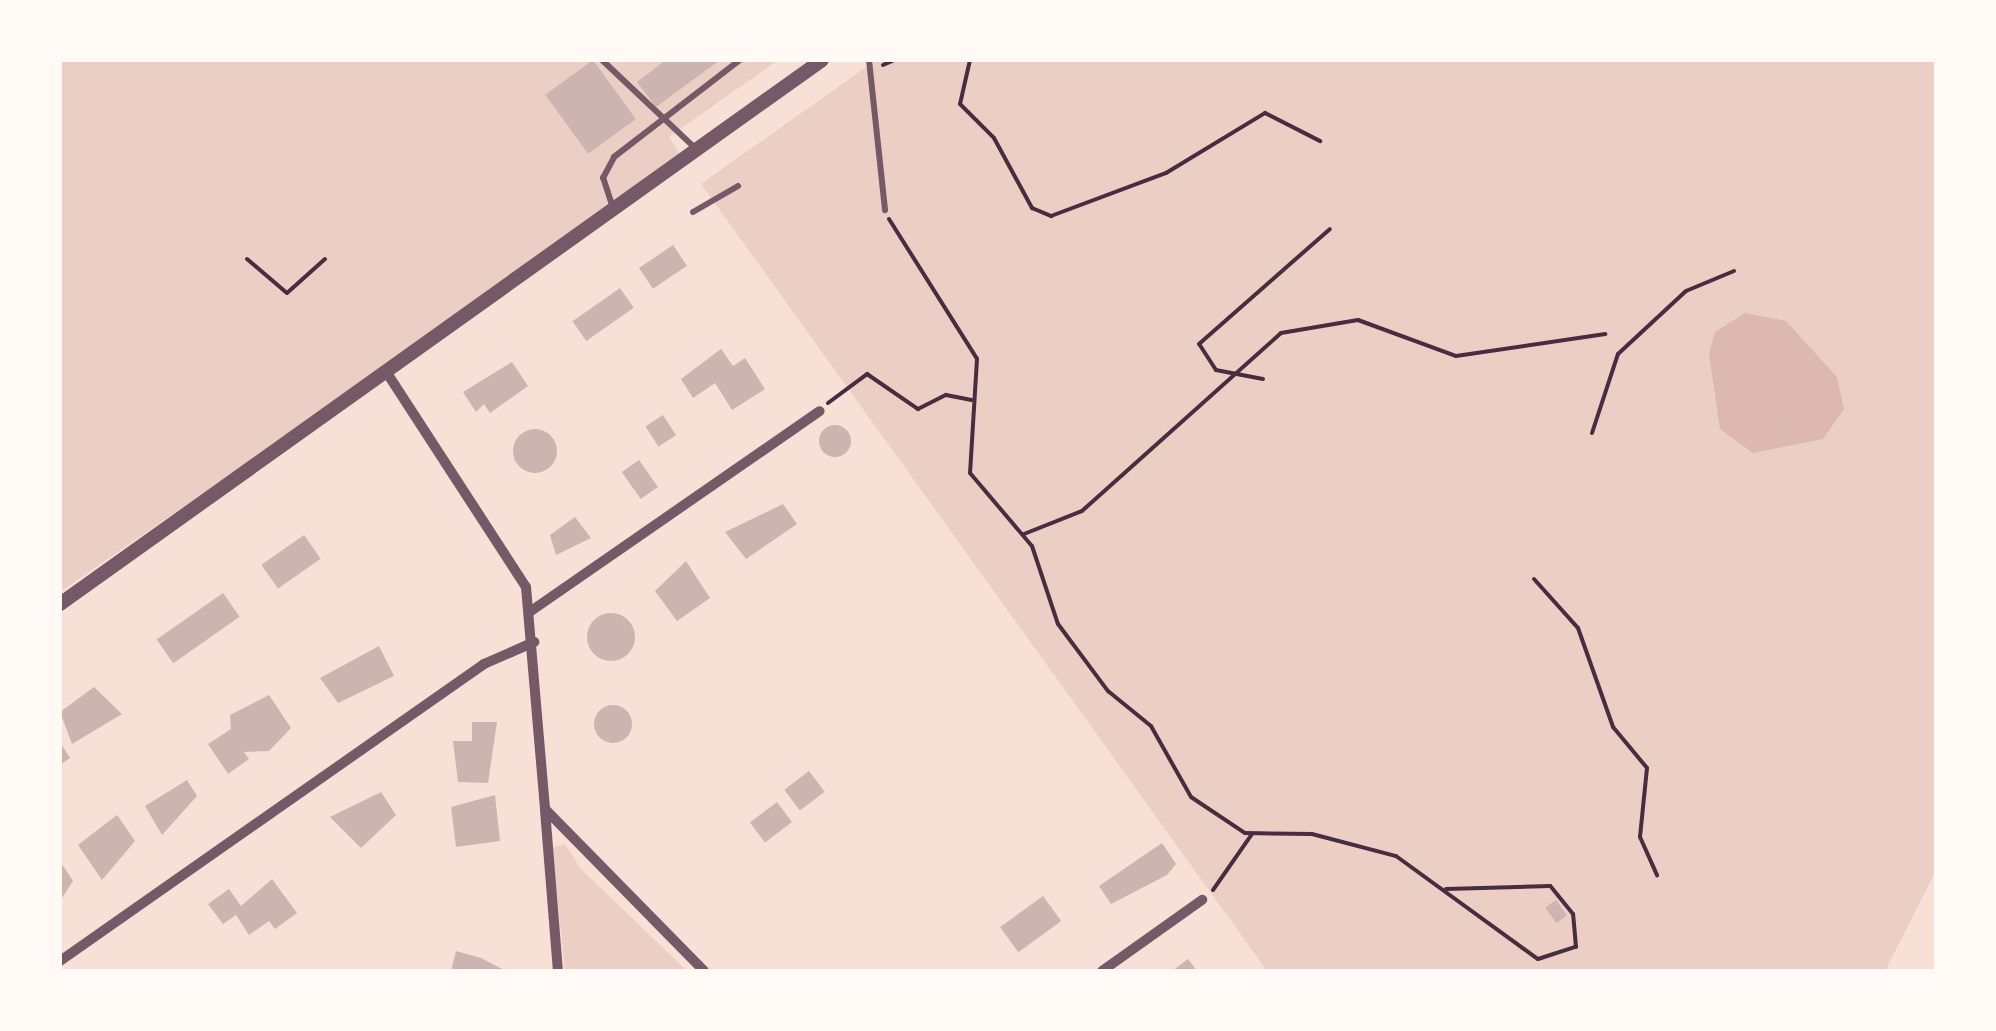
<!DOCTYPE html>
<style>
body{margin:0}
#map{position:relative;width:1996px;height:1031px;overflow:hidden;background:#f7e1d7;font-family:Inter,sans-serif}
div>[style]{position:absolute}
.green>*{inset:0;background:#ebcfc5}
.water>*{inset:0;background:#dcb8b0}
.building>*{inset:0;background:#ccb4b1;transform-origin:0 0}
.round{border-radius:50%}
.path>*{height:4px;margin:-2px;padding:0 2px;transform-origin:2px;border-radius:2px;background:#4a2c40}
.service>*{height:6px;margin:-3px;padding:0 3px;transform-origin:3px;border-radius:3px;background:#755966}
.minor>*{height:10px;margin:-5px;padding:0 5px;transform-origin:5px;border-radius:5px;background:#755966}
.tertiary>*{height:14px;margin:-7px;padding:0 7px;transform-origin:7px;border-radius:7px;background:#755966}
span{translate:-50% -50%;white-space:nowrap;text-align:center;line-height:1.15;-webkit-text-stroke:10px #fffaf5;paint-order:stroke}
.frame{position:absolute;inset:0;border:62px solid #fffaf5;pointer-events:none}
</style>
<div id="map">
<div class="green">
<div style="clip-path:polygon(60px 60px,778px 60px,669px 137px,684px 161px,60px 592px)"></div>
<div style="clip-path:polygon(876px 60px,1936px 60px,1936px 871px,1885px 971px,1267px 971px,701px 184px)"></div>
<div style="clip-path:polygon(565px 844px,581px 869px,687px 971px,565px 971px,552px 848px)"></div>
</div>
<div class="water">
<div style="clip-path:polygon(1745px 313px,1786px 321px,1837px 377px,1844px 409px,1823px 439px,1753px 453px,1720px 429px,1709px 354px,1715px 332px)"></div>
</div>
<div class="building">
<div style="left:593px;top:60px;width:73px;height:59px;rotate:54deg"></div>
<div style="clip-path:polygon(666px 60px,720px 60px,656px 107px,637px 82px)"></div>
<div style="left:673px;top:245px;width:25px;height:41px;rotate:56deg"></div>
<div style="left:620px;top:288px;width:24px;height:58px;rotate:55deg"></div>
<div style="clip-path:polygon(721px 349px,733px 366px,745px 358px,765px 389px,732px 410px,715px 383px,693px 398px,681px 379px)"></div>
<div style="clip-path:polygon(512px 362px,528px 386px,490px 413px,484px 404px,476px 412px,463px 392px)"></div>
<div style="left:663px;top:415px;width:24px;height:21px;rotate:57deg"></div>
<div class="round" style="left:819px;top:425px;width:32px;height:32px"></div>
<div class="round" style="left:513px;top:429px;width:44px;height:44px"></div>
<div style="left:639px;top:460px;width:33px;height:21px;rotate:55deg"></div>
<div style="clip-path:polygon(783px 504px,797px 524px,746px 559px,725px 532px)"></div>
<div style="clip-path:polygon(575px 517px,591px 538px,556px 555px,550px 535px)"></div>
<div style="left:304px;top:535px;width:29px;height:52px;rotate:55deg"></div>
<div style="clip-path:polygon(686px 561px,710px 598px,677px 621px,655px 591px)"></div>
<div style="left:223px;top:593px;width:29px;height:81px;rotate:55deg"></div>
<div class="round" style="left:587px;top:613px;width:48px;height:48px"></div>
<div style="clip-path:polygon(379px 646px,394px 676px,338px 703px,320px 678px)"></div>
<div style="clip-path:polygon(94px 687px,122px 714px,72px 744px,60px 712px)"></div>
<div style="clip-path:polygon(269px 695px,291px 728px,269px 751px,244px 752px,249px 759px,228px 774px,208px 744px,231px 729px,230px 715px)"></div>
<div class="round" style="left:594px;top:705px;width:38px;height:38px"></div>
<div style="clip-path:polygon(472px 722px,497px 722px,488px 783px,458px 782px,453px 741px,472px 741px)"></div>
<div style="clip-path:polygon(60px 742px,70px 758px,60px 765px)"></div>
<div style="left:809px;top:771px;width:26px;height:31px;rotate:53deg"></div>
<div style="clip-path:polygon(187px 780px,197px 796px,162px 835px,145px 806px)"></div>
<div style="clip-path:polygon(381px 792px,396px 815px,361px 848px,330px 817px)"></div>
<div style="clip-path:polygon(495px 795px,500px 841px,456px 847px,451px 807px)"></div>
<div style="left:777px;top:802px;width:25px;height:34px;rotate:53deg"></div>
<div style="clip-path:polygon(117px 815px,135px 841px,102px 880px,78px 845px)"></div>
<div style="clip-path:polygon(1162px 843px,1176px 864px,1167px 875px,1111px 904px,1099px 886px)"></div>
<div style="clip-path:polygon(60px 861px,73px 881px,60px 901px)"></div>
<div style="clip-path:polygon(272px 879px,297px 913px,275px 929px,269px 921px,249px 935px,236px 915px,223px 924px,208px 904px,229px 889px,241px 906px)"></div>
<div style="left:1043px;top:896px;width:31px;height:53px;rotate:54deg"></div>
<div style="left:1556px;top:900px;width:19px;height:13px;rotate:55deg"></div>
<div style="clip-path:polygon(456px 951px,481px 958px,506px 971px,451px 971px)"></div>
<div style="clip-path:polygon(1188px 959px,1197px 971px,1172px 971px)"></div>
</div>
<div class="path">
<div style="left:970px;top:60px;width:45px;rotate:102.8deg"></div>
<div style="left:960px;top:104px;width:48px;rotate:45deg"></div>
<div style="left:994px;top:138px;width:80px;rotate:61.5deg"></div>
<div style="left:1032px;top:208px;width:21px;rotate:23deg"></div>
<div style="left:1051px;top:216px;width:123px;rotate:-20.5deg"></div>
<div style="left:1166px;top:173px;width:116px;rotate:-31.2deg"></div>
<div style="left:1265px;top:113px;width:62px;rotate:27deg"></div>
<div style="left:883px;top:65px;width:12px;rotate:-24deg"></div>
<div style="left:889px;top:219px;width:165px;rotate:57.8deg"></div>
<div style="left:977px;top:359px;width:114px;rotate:93.5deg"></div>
<div style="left:970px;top:473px;width:96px;rotate:49.7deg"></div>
<div style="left:1032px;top:546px;width:82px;rotate:71.6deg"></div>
<div style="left:1058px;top:624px;width:84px;rotate:53.3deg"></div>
<div style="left:1108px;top:691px;width:55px;rotate:39.1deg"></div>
<div style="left:1151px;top:726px;width:81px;rotate:60.6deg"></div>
<div style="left:1191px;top:797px;width:65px;rotate:33.7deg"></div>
<div style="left:1245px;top:833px;width:67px;rotate:0.9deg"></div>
<div style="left:1312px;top:834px;width:87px;rotate:14.7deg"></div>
<div style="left:1396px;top:856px;width:175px;rotate:36deg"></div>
<div style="left:1538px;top:959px;width:40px;rotate:-18deg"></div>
<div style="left:1576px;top:947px;width:33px;rotate:-95deg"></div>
<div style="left:1573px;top:914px;width:36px;rotate:-129deg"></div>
<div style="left:1550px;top:886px;width:104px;rotate:178.3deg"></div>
<div style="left:247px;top:259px;width:52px;rotate:40.4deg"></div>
<div style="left:287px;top:293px;width:51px;rotate:-41.8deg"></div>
<div style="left:1263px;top:379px;width:48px;rotate:-169.2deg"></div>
<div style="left:1216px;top:370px;width:31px;rotate:-123deg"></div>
<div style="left:1199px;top:344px;width:174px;rotate:-41.3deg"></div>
<div style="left:828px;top:403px;width:49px;rotate:-36.6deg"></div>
<div style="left:867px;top:374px;width:62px;rotate:34.5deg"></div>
<div style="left:918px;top:409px;width:31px;rotate:-27deg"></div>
<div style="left:946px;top:395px;width:26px;rotate:11deg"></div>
<div style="left:1592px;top:433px;width:83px;rotate:-71.8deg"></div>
<div style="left:1618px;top:354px;width:93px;rotate:-42.8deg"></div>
<div style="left:1686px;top:291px;width:52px;rotate:-22.6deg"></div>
<div style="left:1024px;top:534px;width:62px;rotate:-21.6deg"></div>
<div style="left:1082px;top:511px;width:267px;rotate:-41.8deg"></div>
<div style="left:1281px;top:333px;width:78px;rotate:-9.6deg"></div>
<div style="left:1358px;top:320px;width:104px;rotate:20.2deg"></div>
<div style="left:1456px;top:356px;width:151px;rotate:-8.4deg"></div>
<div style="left:1534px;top:579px;width:66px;rotate:48.1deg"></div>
<div style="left:1578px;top:628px;width:105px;rotate:70.5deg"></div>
<div style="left:1613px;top:727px;width:53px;rotate:50.3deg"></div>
<div style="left:1647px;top:768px;width:69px;rotate:95.8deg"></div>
<div style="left:1640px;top:837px;width:42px;rotate:65.9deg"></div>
<div style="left:1213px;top:890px;width:68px;rotate:-55.1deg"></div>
</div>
<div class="service">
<div style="left:602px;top:60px;width:129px;rotate:43.4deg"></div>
<div style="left:869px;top:60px;width:151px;rotate:83.9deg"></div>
<div style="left:613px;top:208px;width:32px;rotate:-108deg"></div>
<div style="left:603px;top:178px;width:24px;rotate:-62deg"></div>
<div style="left:614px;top:157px;width:159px;rotate:-37.6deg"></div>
<div style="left:693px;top:212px;width:52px;rotate:-30deg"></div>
</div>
<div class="minor">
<div style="left:387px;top:373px;width:255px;rotate:57deg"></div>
<div style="left:526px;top:587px;width:223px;rotate:85.1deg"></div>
<div style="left:545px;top:809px;width:227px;rotate:45.5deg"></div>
<div style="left:531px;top:611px;width:351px;rotate:-34.7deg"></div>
<div style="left:545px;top:810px;width:162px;rotate:85.4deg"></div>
<div style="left:60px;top:961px;width:518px;rotate:-35.01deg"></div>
<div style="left:484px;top:664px;width:55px;rotate:-23.7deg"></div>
<div style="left:1102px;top:971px;width:123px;rotate:-35.4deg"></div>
</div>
<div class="tertiary">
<div style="left:60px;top:604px;width:936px;rotate:-35.52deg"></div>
</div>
<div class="frame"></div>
</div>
